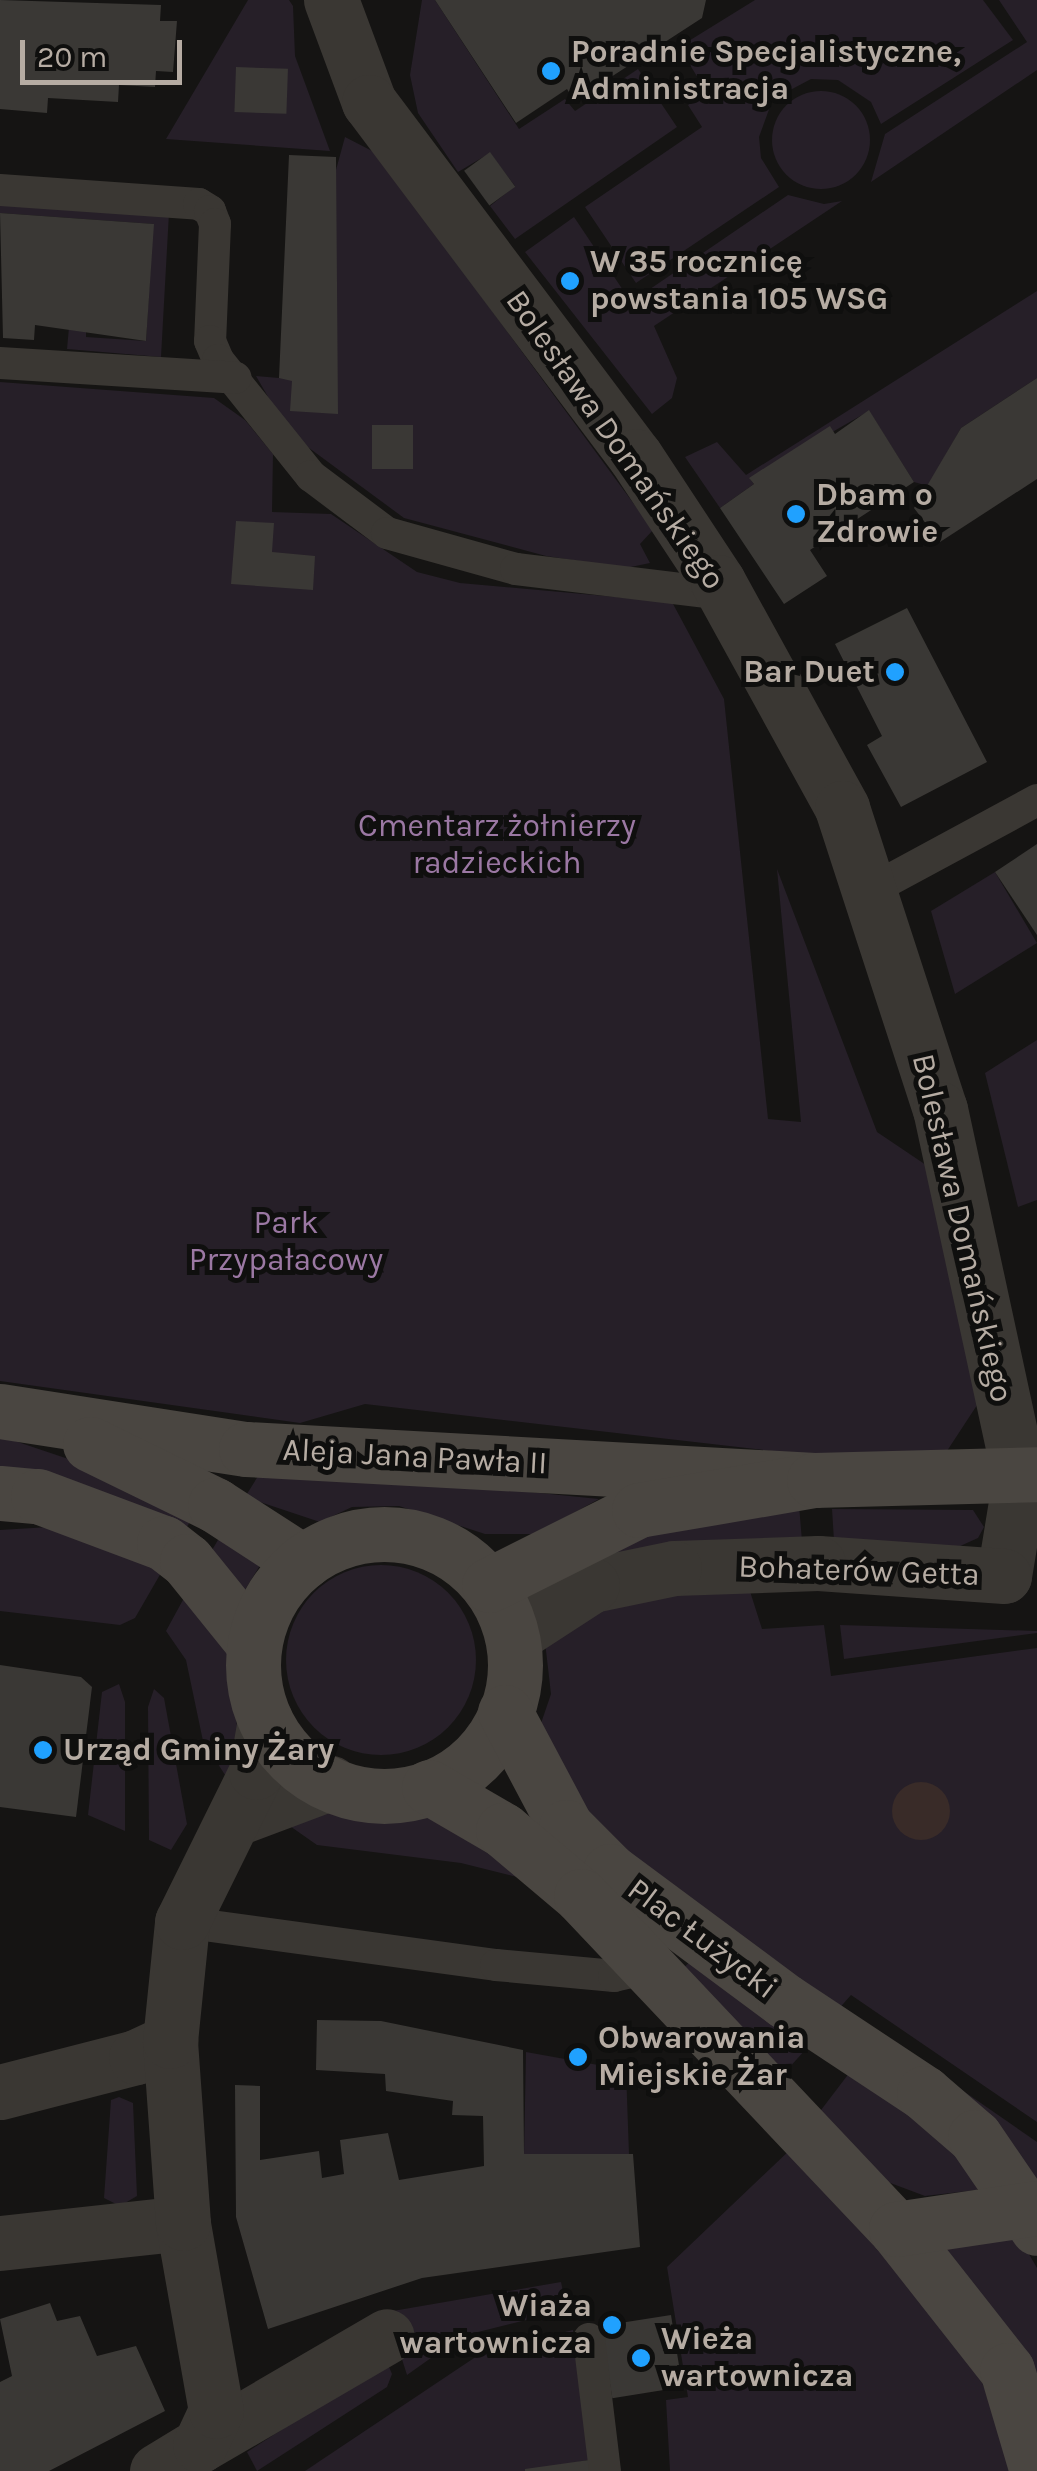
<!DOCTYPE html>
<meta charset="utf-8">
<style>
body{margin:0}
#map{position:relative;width:1037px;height:2471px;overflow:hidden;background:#151413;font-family:Karla,sans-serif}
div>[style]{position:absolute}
.green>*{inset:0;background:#261f28}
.round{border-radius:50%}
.water>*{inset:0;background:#392b28}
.building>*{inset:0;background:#3a3835;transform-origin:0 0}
.lane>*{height:32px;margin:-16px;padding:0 16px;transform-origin:16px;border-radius:16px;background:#3a3733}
.street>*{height:55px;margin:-27.5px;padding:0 27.5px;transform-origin:27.5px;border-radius:27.5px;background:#3a3733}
.secondary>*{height:55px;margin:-27.5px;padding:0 27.5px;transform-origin:27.5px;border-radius:27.5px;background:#4a4641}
.secondary>.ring{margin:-27.5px;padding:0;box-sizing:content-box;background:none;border:55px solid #4a4641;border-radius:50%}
.dots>*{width:28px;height:28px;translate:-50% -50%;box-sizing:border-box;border:5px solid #0f0f0e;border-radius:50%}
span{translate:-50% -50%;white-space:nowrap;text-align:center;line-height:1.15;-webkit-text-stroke:10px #0f0f0e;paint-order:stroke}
.poi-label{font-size:32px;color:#b6aca3;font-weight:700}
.left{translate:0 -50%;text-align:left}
.right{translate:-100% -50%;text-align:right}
.street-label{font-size:32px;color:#b6aca3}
.park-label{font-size:32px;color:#9b78a3}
.scale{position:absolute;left:20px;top:40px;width:162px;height:45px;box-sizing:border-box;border:5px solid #b6aca3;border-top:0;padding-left:12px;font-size:30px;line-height:35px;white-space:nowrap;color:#b6aca3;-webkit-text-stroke:8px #0f0f0e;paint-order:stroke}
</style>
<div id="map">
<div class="green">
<div style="clip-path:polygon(248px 0,289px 0,293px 6px,295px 56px,330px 151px,166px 139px)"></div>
<div style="clip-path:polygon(422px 0,435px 0,519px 129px,565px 99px,575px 111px,638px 69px,677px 127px,515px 239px,490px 206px,515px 186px,490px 153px,458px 172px,418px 113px,410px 75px)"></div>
<div style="clip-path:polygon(755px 0,983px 0,1013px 40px,881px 124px,871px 102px,838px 80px,811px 79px,779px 96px,701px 83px,679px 47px)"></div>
<div style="clip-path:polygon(999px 0,1037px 0,1037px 70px,871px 182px,885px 134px,1027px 42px)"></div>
<div class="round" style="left:772px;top:91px;width:98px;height:98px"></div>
<div style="clip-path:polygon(707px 92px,771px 104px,759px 137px,761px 158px,779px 187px,636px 283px,585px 207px,702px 127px,688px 105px)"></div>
<div style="clip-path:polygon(345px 137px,376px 153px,653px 530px,640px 544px,650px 563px,626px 568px,546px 556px,404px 518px,305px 445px,271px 402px,256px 376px,279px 378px)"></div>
<div style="clip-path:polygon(788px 195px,824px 204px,842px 201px,654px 326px,677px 378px,672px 398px,652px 414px,525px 252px,574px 217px,631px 302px)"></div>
<div style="clip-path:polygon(0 201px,169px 213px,161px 357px,67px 349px,69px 327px,86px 328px,86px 337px,146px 341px,153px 224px,0 213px)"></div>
<div style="clip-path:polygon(1037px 291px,1037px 378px,961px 428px,928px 486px,914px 482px,869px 411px,750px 479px,754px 484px,720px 508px,685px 457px,717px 442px,746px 475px)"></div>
<div style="clip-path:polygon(0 382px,214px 398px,245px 420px,273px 454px,272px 512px,331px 514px,417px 572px,460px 583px,672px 602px,724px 699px,768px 1119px,801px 1122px,777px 869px,877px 1132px,926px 1165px,983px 1396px,945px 1454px,789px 1453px,365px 1404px,300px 1423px,0 1381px)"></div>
<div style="clip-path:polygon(995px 872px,1037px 943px,955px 994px,931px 911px)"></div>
<div style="clip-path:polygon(1037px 1040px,1037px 1200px,1018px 1207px,985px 1073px)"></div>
<div style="clip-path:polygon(0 1436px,119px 1476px,197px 1511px,181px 1536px,0 1472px)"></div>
<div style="clip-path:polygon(265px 1465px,599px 1499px,535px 1534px,485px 1534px,399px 1506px,352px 1507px,320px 1522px,245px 1497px)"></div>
<div style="clip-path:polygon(799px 1505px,802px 1541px,608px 1558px,584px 1544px)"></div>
<div style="clip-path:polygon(832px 1509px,973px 1510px,984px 1527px,978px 1538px,958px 1547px,834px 1541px)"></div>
<div style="clip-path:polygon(49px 1527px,165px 1566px,135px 1618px,120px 1625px,0 1611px,0 1530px)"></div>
<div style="clip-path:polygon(225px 1528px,267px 1554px,245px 1590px,208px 1557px)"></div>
<div class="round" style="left:286px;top:1565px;width:190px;height:190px"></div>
<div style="clip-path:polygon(748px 1585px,762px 1629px,824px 1625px,831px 1676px,1037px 1648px,1037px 2122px,851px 1995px,836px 2012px,612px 1846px,537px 1735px,551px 1694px,545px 1642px,594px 1602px)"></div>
<div style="clip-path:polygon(190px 1587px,225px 1635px,238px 1733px,229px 1781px,203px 1741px,186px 1660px,166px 1631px)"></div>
<div style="clip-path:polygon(840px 1625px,1037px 1631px,1037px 1633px,844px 1659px)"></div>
<div style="clip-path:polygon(119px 1684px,125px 1702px,125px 1831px,88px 1815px,102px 1692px)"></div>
<div style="clip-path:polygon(154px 1689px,164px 1698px,187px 1824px,171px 1850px,149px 1840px,148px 1707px)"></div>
<div style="clip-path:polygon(323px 1809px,382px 1818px,433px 1814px,529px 1880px,461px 1863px,317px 1845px,287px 1824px)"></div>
<div style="clip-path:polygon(694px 1958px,815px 2039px,779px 2079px,681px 1970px)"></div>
<div style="clip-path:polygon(878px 2032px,1037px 2142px,1037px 2185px)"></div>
<div style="clip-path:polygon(526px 2052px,626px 2070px,629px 2154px,524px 2154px)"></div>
<div style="clip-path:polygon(853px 2068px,980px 2176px,977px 2190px,925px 2196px,885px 2181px,818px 2114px)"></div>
<div style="clip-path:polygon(119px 2097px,133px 2103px,137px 2196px,120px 2206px,104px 2198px,111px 2100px)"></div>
<div style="clip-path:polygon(793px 2147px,926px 2301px,981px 2380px,1019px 2471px,670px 2471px,666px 2400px,688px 2397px,667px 2267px)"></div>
<div style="clip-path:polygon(1014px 2228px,1037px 2268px,1037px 2393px,940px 2239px)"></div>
<div style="clip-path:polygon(561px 2282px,567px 2310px,462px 2336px,407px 2375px,387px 2312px)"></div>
<div style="clip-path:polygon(573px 2330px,589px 2460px,528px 2471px,305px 2471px,483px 2352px)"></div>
<div style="clip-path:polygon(387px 2362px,392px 2374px,387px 2387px,257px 2471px,247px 2452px)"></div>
</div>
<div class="water">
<div class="round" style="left:892px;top:1782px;width:58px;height:58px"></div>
</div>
<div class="building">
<div style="clip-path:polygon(0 0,161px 5px,160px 21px,177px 21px,173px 72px,156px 71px,155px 87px,119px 85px,118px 102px,48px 98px,47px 113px,0 109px)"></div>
<div style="clip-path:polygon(435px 0,706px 0,702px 18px,574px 101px,567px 89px,516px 123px)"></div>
<div style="left:236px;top:67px;width:52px;height:45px;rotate:2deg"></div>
<div style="left:490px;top:152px;width:43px;height:32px;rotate:54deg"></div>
<div style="clip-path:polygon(289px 155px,336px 157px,338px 414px,290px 411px,292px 381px,279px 378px)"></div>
<div style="clip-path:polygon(0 213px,154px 224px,146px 341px,35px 325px,34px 340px,3px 338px)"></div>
<div style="clip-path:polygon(1037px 378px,1037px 479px,940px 542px,914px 508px,961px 428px)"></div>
<div style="clip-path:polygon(869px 410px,914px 482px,810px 550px,827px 576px,784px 604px,720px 508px,754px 484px,749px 478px,830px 426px,835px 434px)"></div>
<div style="left:372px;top:425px;width:41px;height:44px"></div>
<div style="clip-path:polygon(236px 521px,274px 523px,272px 552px,315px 556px,313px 590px,231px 584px)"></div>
<div style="clip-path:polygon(907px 608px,987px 762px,901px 807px,867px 745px,882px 736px,835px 644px)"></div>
<div style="clip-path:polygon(1037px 844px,1037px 935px,995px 872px)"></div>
<div style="clip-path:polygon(0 1665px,81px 1677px,92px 1687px,76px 1817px,0 1807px)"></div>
<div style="clip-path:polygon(317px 2020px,381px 2021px,523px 2050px,524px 2154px,633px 2154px,640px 2247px,422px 2278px,268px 2329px,236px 2217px,235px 2085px,260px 2086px,260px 2160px,319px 2151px,322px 2178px,344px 2174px,340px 2140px,388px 2133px,399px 2180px,484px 2166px,483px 2116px,452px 2115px,453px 2101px,386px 2091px,385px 2074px,316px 2070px)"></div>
<div style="clip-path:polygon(50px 2303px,57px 2321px,80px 2316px,97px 2356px,136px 2346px,165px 2411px,49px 2471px,0 2471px,0 2382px,12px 2376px,0 2319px)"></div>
<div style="left:671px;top:2315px;width:73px;height:71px;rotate:81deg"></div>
<div style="clip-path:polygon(589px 2460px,590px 2471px,525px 2471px,525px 2469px)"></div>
</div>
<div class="lane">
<div style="left:0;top:190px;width:199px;rotate:4deg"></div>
<div style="left:199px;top:204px;width:13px;rotate:32deg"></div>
<div style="left:210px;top:211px;width:14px;rotate:69deg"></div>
<div style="left:215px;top:224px;width:117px;rotate:92.4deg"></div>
<div style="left:210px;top:341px;width:21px;rotate:67deg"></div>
<div style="left:218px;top:360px;width:149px;rotate:51.3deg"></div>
<div style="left:311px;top:476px;width:95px;rotate:36.9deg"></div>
<div style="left:387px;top:533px;width:134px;rotate:15.6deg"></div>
<div style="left:516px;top:569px;width:209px;rotate:6.9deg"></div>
<div style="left:0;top:363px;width:236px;rotate:3.6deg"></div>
<div style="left:869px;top:891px;width:191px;rotate:-28.4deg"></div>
<div style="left:182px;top:1922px;width:317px;rotate:7.8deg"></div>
<div style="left:496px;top:1965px;width:119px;rotate:5.3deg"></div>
<div style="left:614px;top:1976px;width:35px;rotate:-13deg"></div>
<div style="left:589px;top:2339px;width:133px;rotate:83.1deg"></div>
</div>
<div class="street">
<div style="left:331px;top:0;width:109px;rotate:69.6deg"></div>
<div style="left:369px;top:102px;width:443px;rotate:53.1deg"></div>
<div style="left:635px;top:456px;width:151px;rotate:56.6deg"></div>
<div style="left:718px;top:582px;width:258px;rotate:61.2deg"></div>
<div style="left:842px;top:808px;width:317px;rotate:72deg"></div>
<div style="left:940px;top:1109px;width:378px;rotate:77.8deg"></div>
<div style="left:1020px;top:1478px;width:99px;rotate:99.3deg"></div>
<div style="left:1004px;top:1576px;width:186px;rotate:-176deg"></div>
<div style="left:818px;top:1563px;width:144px;rotate:178deg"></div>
<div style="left:674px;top:1568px;width:84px;rotate:168.3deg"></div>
<div style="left:592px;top:1585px;width:95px;rotate:147deg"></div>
<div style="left:234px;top:1819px;width:103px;rotate:-20.6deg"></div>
<div style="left:0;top:2092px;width:140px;rotate:-14.4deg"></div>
<div style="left:136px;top:2057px;width:38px;rotate:-25deg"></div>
<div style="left:0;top:2243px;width:184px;rotate:-6.2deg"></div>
<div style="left:200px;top:2445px;width:216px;rotate:-30.2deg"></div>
<div style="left:157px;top:2471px;width:50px;rotate:-31.2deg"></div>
<div style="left:200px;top:2445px;width:38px;rotate:-65deg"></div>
<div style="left:216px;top:2411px;width:191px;rotate:-100deg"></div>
<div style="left:183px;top:2223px;width:182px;rotate:-94.1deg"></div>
<div style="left:170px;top:2041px;width:120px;rotate:-84.2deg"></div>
<div style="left:182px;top:1922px;width:167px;rotate:-63.7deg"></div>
<div style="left:256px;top:1772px;width:53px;rotate:-80.2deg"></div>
</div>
<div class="secondary">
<div style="left:0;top:1411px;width:249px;rotate:8.8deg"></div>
<div style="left:246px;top:1449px;width:569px;rotate:3.12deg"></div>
<div style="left:90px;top:1444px;width:139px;rotate:26deg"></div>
<div style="left:215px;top:1505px;width:105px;rotate:32.9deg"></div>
<div style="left:0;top:1493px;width:38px;rotate:5deg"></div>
<div style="left:38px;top:1496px;width:134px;rotate:20.5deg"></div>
<div style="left:164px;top:1543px;width:29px;rotate:38deg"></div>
<div style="left:187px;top:1561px;width:107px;rotate:51.1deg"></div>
<div class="ring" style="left:253px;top:1534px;width:207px;height:207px"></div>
<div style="left:489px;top:1585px;width:168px;rotate:-26.6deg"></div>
<div style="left:639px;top:1510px;width:178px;rotate:-9.7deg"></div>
<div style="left:814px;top:1480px;width:223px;rotate:-1.5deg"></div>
<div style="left:505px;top:1712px;width:130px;rotate:62.1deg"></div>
<div style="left:566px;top:1827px;width:62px;rotate:45deg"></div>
<div style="left:610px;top:1871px;width:218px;rotate:36.6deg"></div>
<div style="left:785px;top:2001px;width:167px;rotate:33.5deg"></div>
<div style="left:924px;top:2093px;width:67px;rotate:40.8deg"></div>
<div style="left:975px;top:2137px;width:110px;rotate:55.7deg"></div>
<div style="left:429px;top:1787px;width:86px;rotate:30.2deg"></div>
<div style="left:503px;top:1830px;width:102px;rotate:40.2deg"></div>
<div style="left:581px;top:1896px;width:458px;rotate:46.6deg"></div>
<div style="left:896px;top:2229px;width:179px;rotate:51.8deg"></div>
<div style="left:1007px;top:2370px;width:105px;rotate:73.5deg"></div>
<div style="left:896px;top:2229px;width:143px;rotate:-8.5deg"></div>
</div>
<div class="dots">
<div style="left:551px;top:71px;background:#20a1ff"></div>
<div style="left:570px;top:281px;background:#20a1ff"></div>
<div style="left:796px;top:514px;background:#20a1ff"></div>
<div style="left:895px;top:672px;background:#20a1ff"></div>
<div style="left:43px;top:1750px;background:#20a1ff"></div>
<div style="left:578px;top:2057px;background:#20a1ff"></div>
<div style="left:612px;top:2325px;background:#20a1ff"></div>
<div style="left:641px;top:2358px;background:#20a1ff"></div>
</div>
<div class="poi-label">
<span class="left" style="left:571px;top:71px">Poradnie Specjalistyczne,<br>Administracja</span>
<span class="left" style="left:590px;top:281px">W 35 rocznicę<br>powstania 105 WSG</span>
<span class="left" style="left:816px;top:514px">Dbam o<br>Zdrowie</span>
<span class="right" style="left:875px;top:672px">Bar Duet</span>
<span class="left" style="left:63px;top:1750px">Urząd Gminy Żary</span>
<span class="left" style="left:598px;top:2057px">Obwarowania<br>Miejskie Żar</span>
<span class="right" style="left:592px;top:2325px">Wiaża<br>wartownicza</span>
<span class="left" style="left:661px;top:2358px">Wieża<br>wartownicza</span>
</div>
<div class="street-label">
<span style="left:615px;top:440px;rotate:55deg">Bolesława Domańskiego</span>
<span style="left:962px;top:1228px;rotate:77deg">Bolesława Domańskiego</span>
<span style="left:415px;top:1457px;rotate:3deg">Aleja Jana Pawła II</span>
<span style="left:859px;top:1571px;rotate:2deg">Bohaterów Getta</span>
<span style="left:702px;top:1939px;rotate:37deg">Plac Łużycki</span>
</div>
<div class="park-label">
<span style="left:497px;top:845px">Cmentarz żołnierzy<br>radzieckich</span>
<span style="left:286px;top:1242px">Park<br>Przypałacowy</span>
</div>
<div class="scale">20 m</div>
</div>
